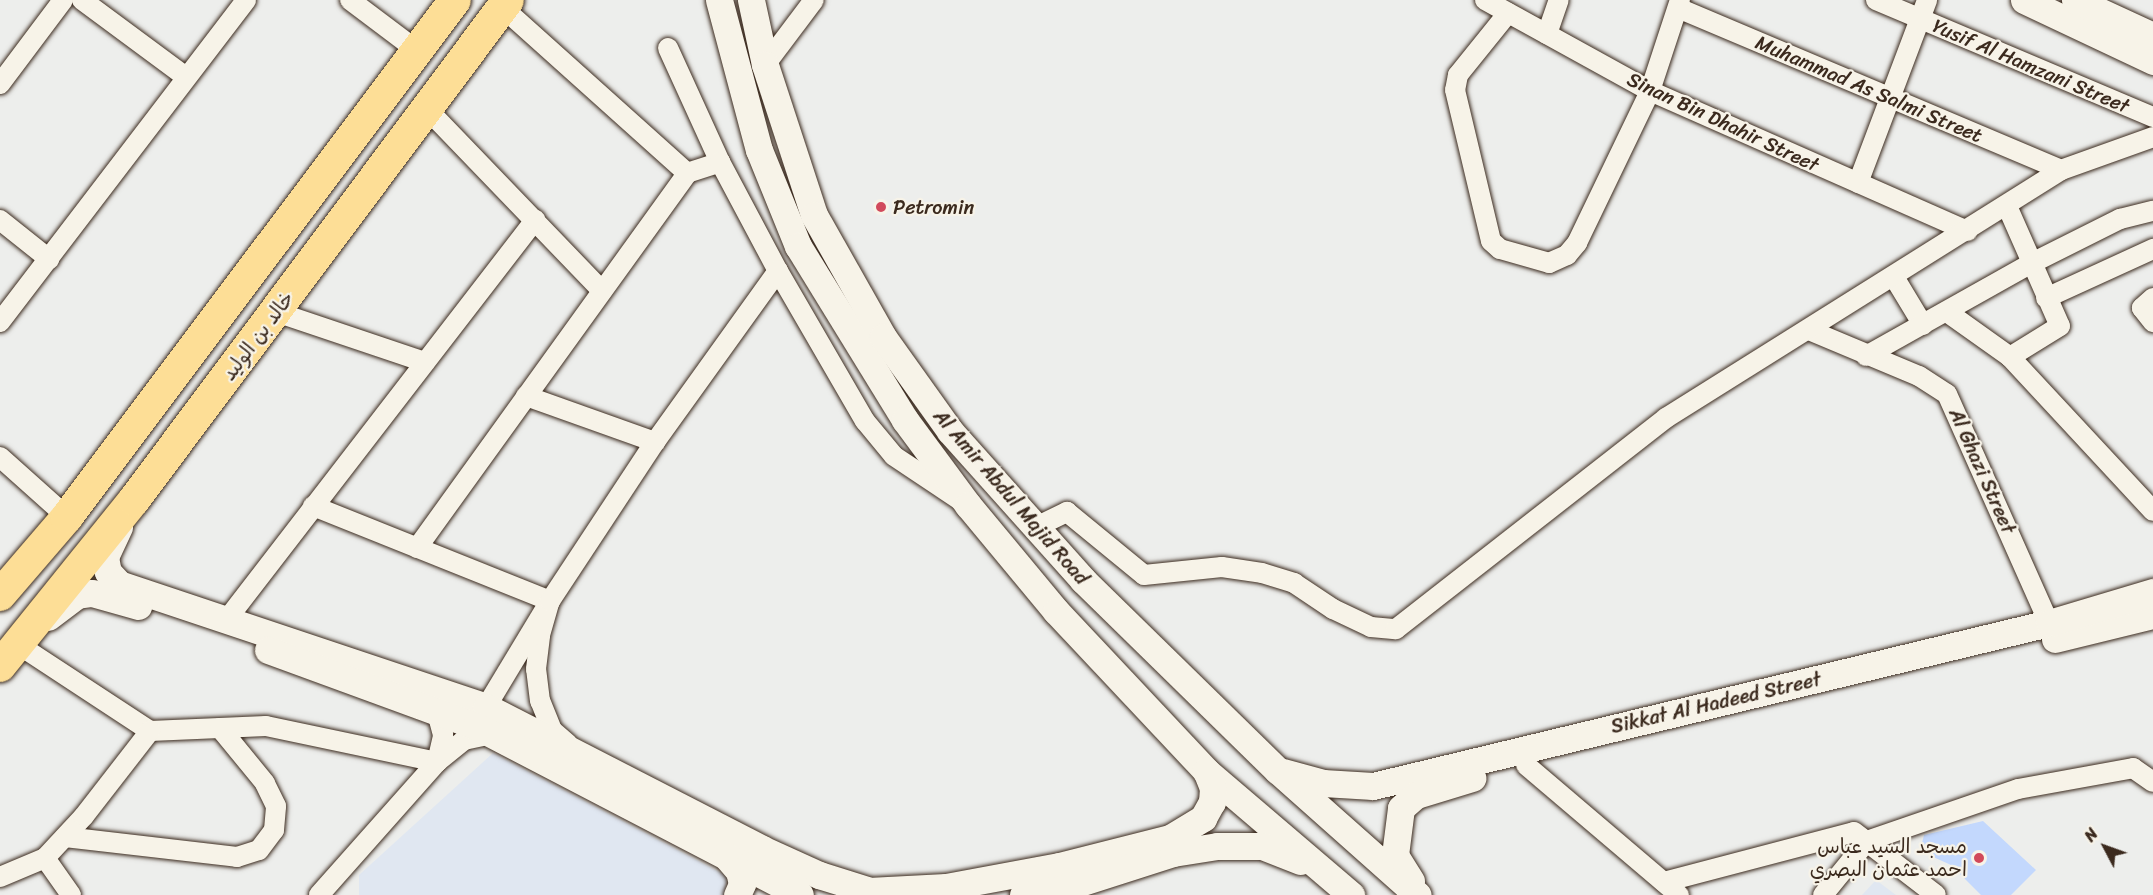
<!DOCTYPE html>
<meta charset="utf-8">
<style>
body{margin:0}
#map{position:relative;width:2153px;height:895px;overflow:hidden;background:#edeeec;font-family:Sriracha,"Playpen Sans Arabic",sans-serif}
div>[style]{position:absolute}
.built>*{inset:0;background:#e0e7f1}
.building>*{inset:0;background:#c3d8fd}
.roads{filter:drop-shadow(0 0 2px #3b2a1e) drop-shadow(0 0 2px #3b2a1e)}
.street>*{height:20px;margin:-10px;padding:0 10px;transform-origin:10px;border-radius:10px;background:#f7f3e8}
.secondary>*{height:27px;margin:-13.5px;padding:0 13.5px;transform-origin:13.5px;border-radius:13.5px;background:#f7f3e8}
.primary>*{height:32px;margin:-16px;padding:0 16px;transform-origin:16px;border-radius:16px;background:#fdde96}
.dots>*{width:16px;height:16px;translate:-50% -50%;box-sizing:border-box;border:3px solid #f7f3e8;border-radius:50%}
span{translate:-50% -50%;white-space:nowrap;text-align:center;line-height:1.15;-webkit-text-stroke:4.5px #f7f3e8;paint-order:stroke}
.street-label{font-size:20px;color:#3b2a1e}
.poi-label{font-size:20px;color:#3b2a1e}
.left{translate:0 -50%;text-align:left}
.right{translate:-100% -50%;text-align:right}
.north{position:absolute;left:2075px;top:817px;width:60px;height:60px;-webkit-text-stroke:4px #f7f3e8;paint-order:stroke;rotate:311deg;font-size:16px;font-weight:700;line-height:24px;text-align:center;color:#3b2a1e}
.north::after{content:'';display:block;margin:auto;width:21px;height:27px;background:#3b2a1e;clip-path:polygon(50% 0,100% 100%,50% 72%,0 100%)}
</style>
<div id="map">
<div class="built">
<div style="clip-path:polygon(493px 753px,727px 876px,724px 895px,359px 895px,359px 875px)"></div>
<div style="clip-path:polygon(1876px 880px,1896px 895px,1862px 895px)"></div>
</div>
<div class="building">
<div style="clip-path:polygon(1983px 821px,2036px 870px,2011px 895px,1981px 895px,1951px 865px,1920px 851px,1924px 835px)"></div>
</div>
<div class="roads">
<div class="street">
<div style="left:82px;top:0;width:129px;rotate:36.5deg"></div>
<div style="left:350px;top:0;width:86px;rotate:37deg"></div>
<div style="left:1485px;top:0;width:188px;rotate:28.9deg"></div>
<div style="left:1650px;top:91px;width:347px;rotate:23.8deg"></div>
<div style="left:1876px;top:0;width:301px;rotate:22.9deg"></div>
<div style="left:502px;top:7px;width:249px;rotate:41.9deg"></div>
<div style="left:1678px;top:8px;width:416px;rotate:22.9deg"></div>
<div style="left:1508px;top:13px;width:80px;rotate:128.9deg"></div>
<div style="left:1458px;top:75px;width:15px;rotate:101deg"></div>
<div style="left:1455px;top:90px;width:155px;rotate:76.6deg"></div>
<div style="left:1491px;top:241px;width:12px;rotate:42deg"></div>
<div style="left:1500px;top:249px;width:51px;rotate:15.9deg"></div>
<div style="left:1549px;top:263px;width:20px;rotate:-24deg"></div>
<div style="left:1567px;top:255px;width:16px;rotate:-50deg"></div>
<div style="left:1577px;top:243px;width:169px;rotate:-64.3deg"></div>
<div style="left:1650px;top:91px;width:96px;rotate:-71.8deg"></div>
<div style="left:1547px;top:34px;width:36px;rotate:-71deg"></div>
<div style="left:668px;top:48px;width:125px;rotate:65.5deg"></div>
<div style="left:765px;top:65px;width:81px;rotate:-53deg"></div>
<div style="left:0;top:84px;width:105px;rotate:-53.1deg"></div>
<div style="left:428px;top:110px;width:251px;rotate:46.1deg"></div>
<div style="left:1858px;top:183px;width:196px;rotate:-69.3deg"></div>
<div style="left:2007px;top:206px;width:131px;rotate:66.2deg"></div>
<div style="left:2060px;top:326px;width:59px;rotate:148.2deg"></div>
<div style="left:0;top:220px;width:63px;rotate:38.5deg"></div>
<div style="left:1894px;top:277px;width:56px;rotate:58.9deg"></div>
<div style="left:2046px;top:298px;width:118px;rotate:-24.6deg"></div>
<div style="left:2153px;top:298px;width:15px;rotate:138deg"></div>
<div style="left:2142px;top:308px;width:18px;rotate:52deg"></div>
<div style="left:276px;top:312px;width:157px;rotate:18.6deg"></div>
<div style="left:1947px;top:312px;width:77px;rotate:35.5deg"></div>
<div style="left:2010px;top:357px;width:210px;rotate:47.1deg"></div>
<div style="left:0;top:322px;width:405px;rotate:-52.6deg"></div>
<div style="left:1809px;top:330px;width:119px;rotate:22.7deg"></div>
<div style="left:1919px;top:376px;width:33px;rotate:33deg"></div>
<div style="left:1947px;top:394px;width:251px;rotate:66deg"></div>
<div style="left:1866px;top:356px;width:188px;rotate:-29.3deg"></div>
<div style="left:2030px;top:264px;width:101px;rotate:-26.6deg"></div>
<div style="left:2120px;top:219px;width:34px;rotate:-14deg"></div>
<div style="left:526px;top:396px;width:137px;rotate:19.6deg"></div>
<div style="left:0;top:457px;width:90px;rotate:41.8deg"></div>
<div style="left:313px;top:506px;width:255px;rotate:21.8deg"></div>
<div style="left:550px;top:601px;width:124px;rotate:121.1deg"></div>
<div style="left:1034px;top:528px;width:37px;rotate:-26deg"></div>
<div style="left:1067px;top:512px;width:99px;rotate:39.3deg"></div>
<div style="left:1144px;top:575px;width:78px;rotate:-5.9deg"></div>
<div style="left:1222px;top:567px;width:40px;rotate:8.5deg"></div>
<div style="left:1262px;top:573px;width:34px;rotate:17deg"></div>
<div style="left:1294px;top:583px;width:47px;rotate:33.7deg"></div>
<div style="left:1333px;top:609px;width:42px;rotate:25.3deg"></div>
<div style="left:1371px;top:627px;width:25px;rotate:5deg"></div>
<div style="left:1396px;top:629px;width:343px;rotate:-38deg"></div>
<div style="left:1666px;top:418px;width:466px;rotate:-32.1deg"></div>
<div style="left:2061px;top:170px;width:98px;rotate:-19.7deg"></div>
<div style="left:417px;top:548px;width:462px;rotate:-54.2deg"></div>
<div style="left:687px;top:173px;width:35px;rotate:-18deg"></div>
<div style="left:720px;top:162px;width:123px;rotate:62deg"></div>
<div style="left:228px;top:618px;width:503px;rotate:-52.35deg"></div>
<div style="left:19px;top:645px;width:157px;rotate:33.3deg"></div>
<div style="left:150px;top:731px;width:116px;rotate:-2.5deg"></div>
<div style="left:266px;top:726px;width:175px;rotate:11.9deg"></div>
<div style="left:437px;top:762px;width:28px;rotate:-77deg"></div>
<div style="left:443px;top:735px;width:24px;rotate:-105deg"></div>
<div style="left:568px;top:744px;width:21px;rotate:-139deg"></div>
<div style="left:552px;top:730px;width:31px;rotate:-112deg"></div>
<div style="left:540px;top:701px;width:32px;rotate:-97deg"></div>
<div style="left:536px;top:669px;width:34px;rotate:-83deg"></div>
<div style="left:540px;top:635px;width:35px;rotate:-74deg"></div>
<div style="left:550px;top:601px;width:191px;rotate:-56.6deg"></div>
<div style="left:655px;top:442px;width:211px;rotate:-54.3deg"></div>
<div style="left:778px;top:271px;width:173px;rotate:59.9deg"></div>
<div style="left:865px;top:421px;width:45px;rotate:50.4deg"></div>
<div style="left:894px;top:456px;width:79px;rotate:33.7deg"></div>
<div style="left:1526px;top:765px;width:201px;rotate:40.4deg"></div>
<div style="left:65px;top:837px;width:173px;rotate:6.6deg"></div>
<div style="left:237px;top:857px;width:23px;rotate:-18deg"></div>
<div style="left:259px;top:850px;width:25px;rotate:-53deg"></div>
<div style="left:274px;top:830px;width:24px;rotate:-85deg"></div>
<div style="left:276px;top:806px;width:25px;rotate:-116deg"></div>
<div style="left:265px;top:783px;width:71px;rotate:-129.3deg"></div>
<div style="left:45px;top:858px;width:45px;rotate:54.9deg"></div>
<div style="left:0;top:877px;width:49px;rotate:-22.9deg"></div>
<div style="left:45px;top:858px;width:57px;rotate:-47.1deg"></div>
<div style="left:84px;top:816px;width:108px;rotate:-52.2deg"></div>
<div style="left:1664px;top:882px;width:196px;rotate:-14.7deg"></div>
<div style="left:1854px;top:832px;width:103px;rotate:37.5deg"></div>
<div style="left:319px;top:895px;width:178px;rotate:-48.4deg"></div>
<div style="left:437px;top:762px;width:35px;rotate:-39deg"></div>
<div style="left:464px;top:740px;width:29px;rotate:-12deg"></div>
<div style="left:1823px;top:895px;width:70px;rotate:-50.8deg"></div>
<div style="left:1867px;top:841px;width:160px;rotate:-19deg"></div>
<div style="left:2018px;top:789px;width:117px;rotate:-10.3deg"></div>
<div style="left:2133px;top:768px;width:24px;rotate:35deg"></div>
</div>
<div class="secondary">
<div style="left:719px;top:0;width:155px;rotate:75.1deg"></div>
<div style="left:759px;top:150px;width:104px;rotate:67.9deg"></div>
<div style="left:798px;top:246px;width:204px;rotate:58.4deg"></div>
<div style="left:905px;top:420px;width:106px;rotate:53.5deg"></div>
<div style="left:968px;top:505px;width:138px;rotate:50.3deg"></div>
<div style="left:1056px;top:611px;width:219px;rotate:46.8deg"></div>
<div style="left:1206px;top:771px;width:191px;rotate:40.5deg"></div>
<div style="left:751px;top:0;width:66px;rotate:77.8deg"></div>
<div style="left:765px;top:65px;width:158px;rotate:71.9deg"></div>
<div style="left:814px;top:215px;width:140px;rotate:60.5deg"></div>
<div style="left:883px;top:337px;width:115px;rotate:54.5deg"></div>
<div style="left:950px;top:431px;width:200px;rotate:48.2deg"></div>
<div style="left:1083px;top:580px;width:272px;rotate:44.4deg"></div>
<div style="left:1277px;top:770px;width:188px;rotate:41.6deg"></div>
<div style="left:2024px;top:0;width:143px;rotate:25.3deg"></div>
<div style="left:2075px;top:0;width:86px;rotate:24.8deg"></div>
<div style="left:119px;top:527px;width:33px;rotate:115deg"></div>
<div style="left:105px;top:557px;width:15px;rotate:79deg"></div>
<div style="left:108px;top:572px;width:16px;rotate:47deg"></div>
<div style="left:119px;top:584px;width:387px;rotate:18.5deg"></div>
<div style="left:486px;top:707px;width:310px;rotate:27.2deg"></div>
<div style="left:762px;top:849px;width:63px;rotate:24.5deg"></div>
<div style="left:819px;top:875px;width:50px;rotate:17.4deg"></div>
<div style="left:48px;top:617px;width:36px;rotate:-37deg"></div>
<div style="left:77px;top:595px;width:15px;rotate:-8deg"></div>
<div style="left:92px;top:593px;width:48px;rotate:15.8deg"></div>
<div style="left:2055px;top:639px;width:101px;rotate:-13.8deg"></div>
<div style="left:268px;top:650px;width:221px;rotate:20.1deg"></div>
<div style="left:476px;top:726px;width:365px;rotate:27.5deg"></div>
<div style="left:1283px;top:772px;width:41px;rotate:15.4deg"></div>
<div style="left:1323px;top:783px;width:50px;rotate:3.4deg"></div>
<div style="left:1373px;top:786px;width:695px;rotate:-13.56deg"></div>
<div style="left:2049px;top:623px;width:109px;rotate:-16.6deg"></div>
<div style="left:725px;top:855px;width:21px;rotate:49deg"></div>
<div style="left:739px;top:871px;width:13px;rotate:77deg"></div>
<div style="left:742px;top:884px;width:12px;rotate:114deg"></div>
<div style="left:1411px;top:881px;width:31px;rotate:-122deg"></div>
<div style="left:1395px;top:855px;width:47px;rotate:-82.7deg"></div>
<div style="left:1401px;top:808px;width:20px;rotate:-41deg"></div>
<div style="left:1416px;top:795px;width:59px;rotate:-16.9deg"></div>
<div style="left:849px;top:892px;width:97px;rotate:-3deg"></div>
<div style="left:946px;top:887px;width:115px;rotate:-10.5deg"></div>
<div style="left:1059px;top:866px;width:114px;rotate:-14.2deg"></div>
<div style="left:1170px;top:838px;width:39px;rotate:-31deg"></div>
<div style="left:1203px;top:818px;width:18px;rotate:-61deg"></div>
<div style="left:1212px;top:802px;width:14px;rotate:-86deg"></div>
<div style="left:1213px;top:788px;width:18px;rotate:-112deg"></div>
<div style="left:1023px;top:895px;width:38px;rotate:-9deg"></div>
<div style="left:1061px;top:889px;width:118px;rotate:-17.8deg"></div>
<div style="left:1173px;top:853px;width:45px;rotate:-9deg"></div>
<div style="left:1217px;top:846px;width:45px"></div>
<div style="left:1262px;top:846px;width:41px;rotate:21.5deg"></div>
</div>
<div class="primary">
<div style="left:0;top:595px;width:103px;rotate:-49.3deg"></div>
<div style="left:67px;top:517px;width:646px;rotate:-53.11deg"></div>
<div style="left:0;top:666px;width:213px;rotate:-51.1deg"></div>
<div style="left:134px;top:500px;width:624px;rotate:-53.2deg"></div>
</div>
</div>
<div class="dots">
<div style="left:881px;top:207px;background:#d1495b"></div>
<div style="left:1979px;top:858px;background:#d1495b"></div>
</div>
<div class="street-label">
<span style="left:2031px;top:66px;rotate:23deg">Yusif Al Hamzani Street</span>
<span style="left:1869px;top:89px;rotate:23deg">Muhammad As Salmi Street</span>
<span style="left:1723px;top:122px;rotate:25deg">Sinan Bin Dhahir Street</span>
<span style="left:258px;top:336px;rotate:-53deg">خالد بن الوليد</span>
<span style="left:1982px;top:471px;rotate:66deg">Al Ghazi Street</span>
<span style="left:1011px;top:497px;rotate:49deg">Al Amir Abdul Majid Road</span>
<span style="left:1716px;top:703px;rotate:-13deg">Sikkat Al Hadeed Street</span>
</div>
<div class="poi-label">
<span class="left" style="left:893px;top:207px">Petromin</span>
<span class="right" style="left:1967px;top:858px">مسجد السيد عباس<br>احمد عثمان البصري</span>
</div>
<div class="north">N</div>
</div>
